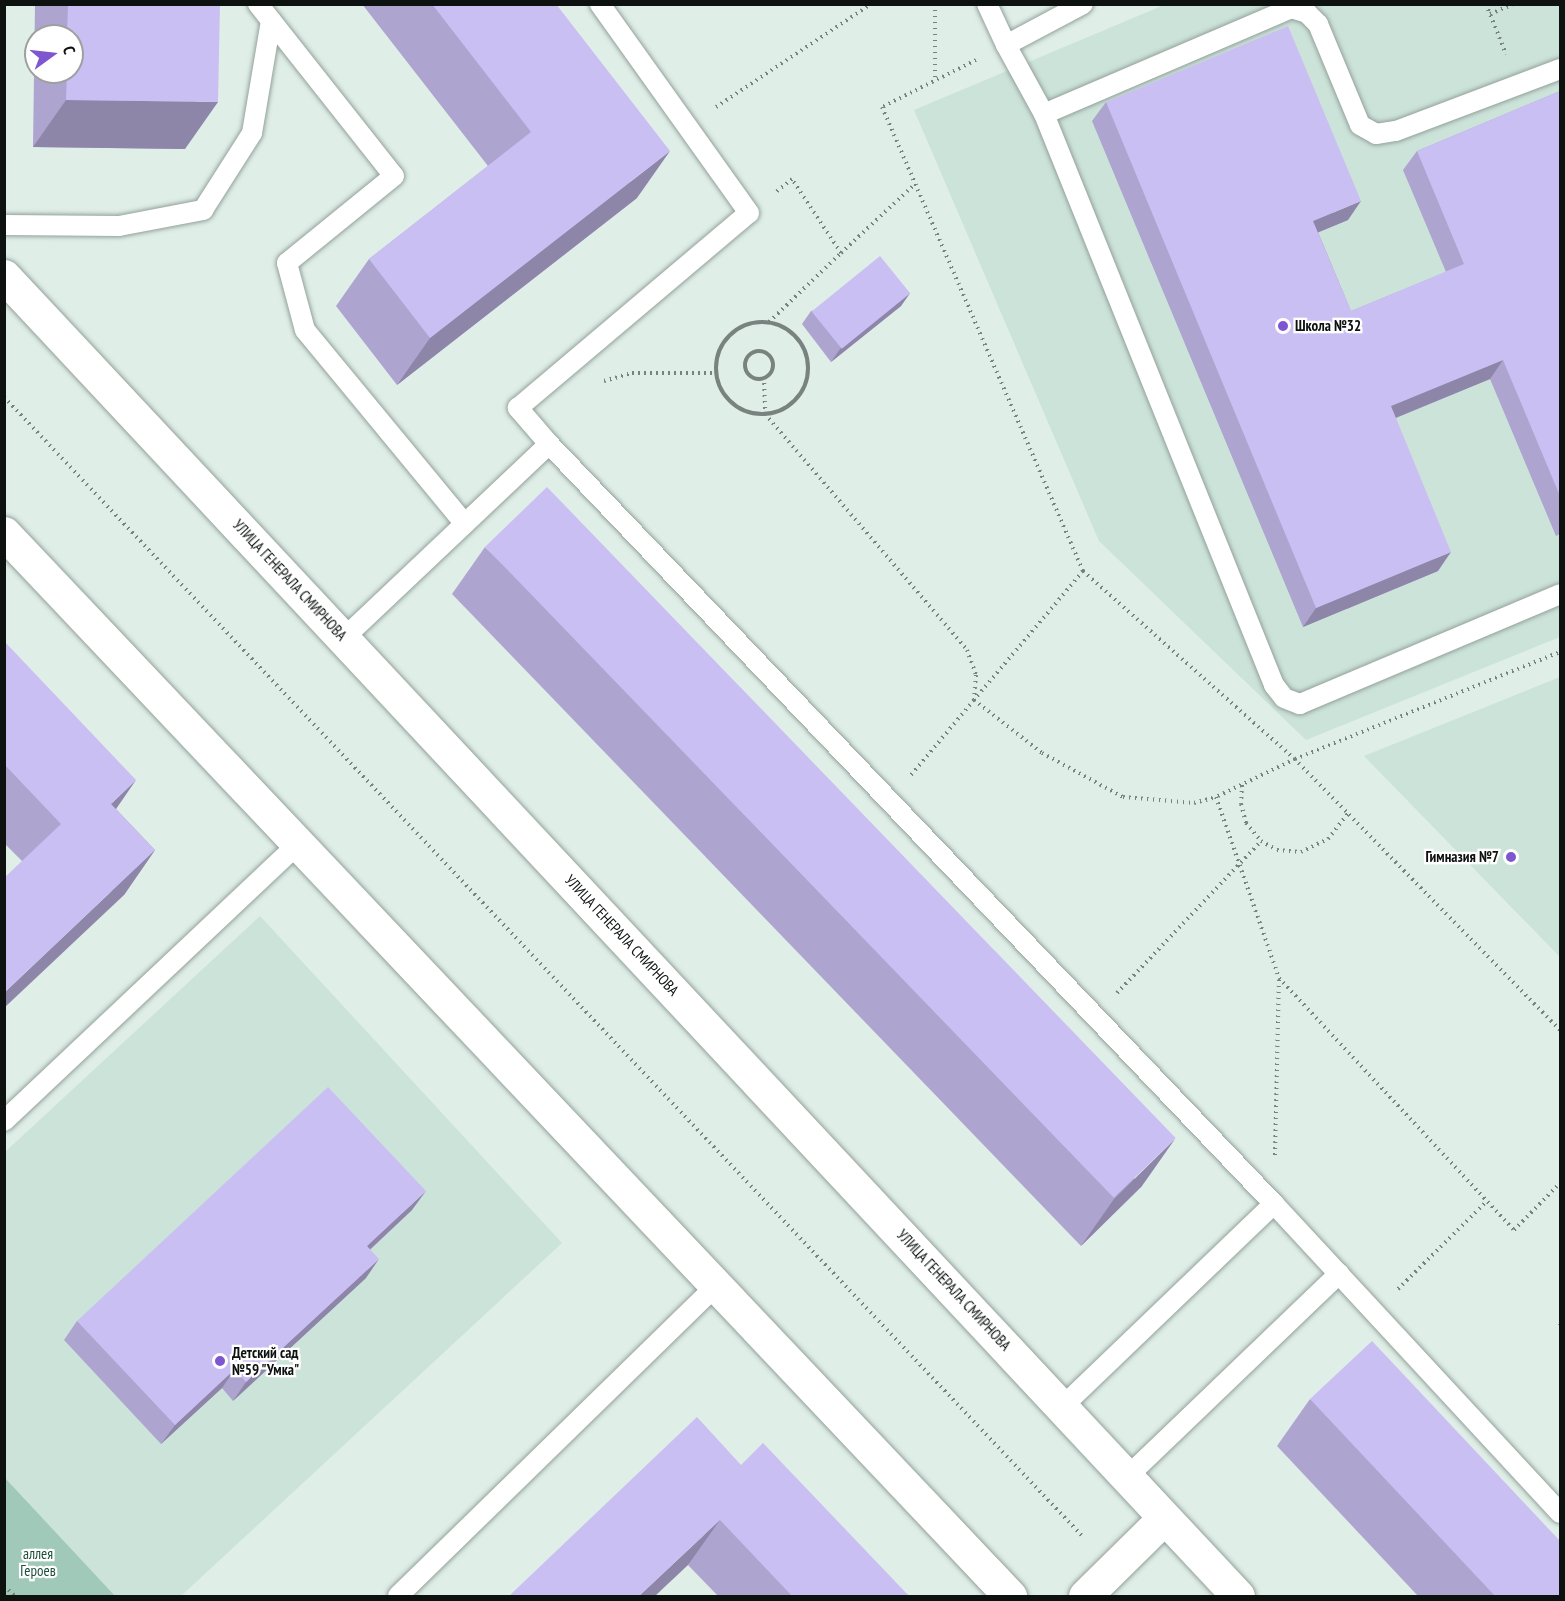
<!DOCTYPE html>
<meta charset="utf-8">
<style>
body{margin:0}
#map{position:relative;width:1565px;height:1601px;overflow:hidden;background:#dfeee7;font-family:"PT Sans Narrow",sans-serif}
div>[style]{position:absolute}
.built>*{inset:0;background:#cce3d9}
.green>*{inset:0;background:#a1c9b9}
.path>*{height:4px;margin-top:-2px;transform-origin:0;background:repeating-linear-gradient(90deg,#78827e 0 1.5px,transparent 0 6px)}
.path>.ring{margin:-2px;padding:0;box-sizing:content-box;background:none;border:4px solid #78827e;border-radius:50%}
.roads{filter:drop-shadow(0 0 2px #93a19b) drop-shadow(0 0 2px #93a19b)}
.service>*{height:20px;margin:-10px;padding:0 10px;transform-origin:10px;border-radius:10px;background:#fff}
.minor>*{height:33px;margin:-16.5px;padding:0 16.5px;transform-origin:16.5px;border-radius:16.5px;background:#fff}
.wall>*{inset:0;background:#aea4d0}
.shaded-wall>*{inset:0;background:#8d86a9}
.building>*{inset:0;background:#cabff2;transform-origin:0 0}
.dots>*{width:16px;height:16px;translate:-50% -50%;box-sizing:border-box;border:3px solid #fff;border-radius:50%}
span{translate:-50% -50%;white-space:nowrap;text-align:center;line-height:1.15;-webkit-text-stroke:4.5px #fff;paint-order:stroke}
.poi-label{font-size:15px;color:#0d1210;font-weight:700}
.left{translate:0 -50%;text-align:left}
.right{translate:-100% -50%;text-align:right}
.street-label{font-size:15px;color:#0d1210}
.park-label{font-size:15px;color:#1c4f3e}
.frame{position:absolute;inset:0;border:6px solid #0d1210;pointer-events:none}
.north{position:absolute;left:24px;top:24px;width:60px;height:60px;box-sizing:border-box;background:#fff;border:2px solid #9ea09f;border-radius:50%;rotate:75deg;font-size:16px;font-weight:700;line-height:24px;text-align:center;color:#0d1210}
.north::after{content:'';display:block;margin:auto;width:21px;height:27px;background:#7e56cf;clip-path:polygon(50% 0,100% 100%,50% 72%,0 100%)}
</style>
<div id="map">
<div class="built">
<div style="clip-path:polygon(1164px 5px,1560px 5px,1560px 637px,1306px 740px,1099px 541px,914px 110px)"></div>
<div style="clip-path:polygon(1560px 677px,1560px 957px,1364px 756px)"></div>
<div style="clip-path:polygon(260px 916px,562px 1243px,181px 1596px,113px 1596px,5px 1479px,5px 1152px)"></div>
</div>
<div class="green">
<div style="clip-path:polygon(4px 1478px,5px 1478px,115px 1596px,5px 1596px)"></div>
</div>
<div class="path">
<div style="left:935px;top:4px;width:76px;rotate:90deg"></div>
<div style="left:1486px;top:4px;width:54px;rotate:68.2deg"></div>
<div style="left:1490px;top:14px;width:26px;rotate:-23deg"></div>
<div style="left:976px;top:60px;width:105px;rotate:153.4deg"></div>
<div style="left:882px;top:107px;width:506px;rotate:66.58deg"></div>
<div style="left:1083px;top:571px;width:283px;rotate:41.6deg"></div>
<div style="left:1295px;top:759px;width:286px;rotate:-22deg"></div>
<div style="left:716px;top:107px;width:186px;rotate:-33.6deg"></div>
<div style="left:841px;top:253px;width:101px;rotate:-43deg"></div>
<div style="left:769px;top:322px;width:100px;rotate:-43.8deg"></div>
<div style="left:841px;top:253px;width:89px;rotate:-123.5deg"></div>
<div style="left:792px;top:179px;width:21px;rotate:141deg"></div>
<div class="ring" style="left:716px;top:322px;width:88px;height:88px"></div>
<div class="ring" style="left:745px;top:351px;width:24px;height:24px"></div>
<div style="left:764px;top:377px;width:37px;rotate:88deg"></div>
<div style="left:765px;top:414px;width:311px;rotate:49.4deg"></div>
<div style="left:967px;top:650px;width:27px;rotate:70deg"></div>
<div style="left:976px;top:675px;width:25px;rotate:95deg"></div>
<div style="left:974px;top:700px;width:98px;rotate:130deg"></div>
<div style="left:604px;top:381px;width:29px;rotate:-16deg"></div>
<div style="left:632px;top:373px;width:84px"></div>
<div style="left:4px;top:397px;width:1571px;rotate:46.57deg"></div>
<div style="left:1083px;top:571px;width:169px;rotate:130.2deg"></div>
<div style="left:974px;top:700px;width:86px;rotate:37.9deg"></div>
<div style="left:1042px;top:753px;width:92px;rotate:28.5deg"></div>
<div style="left:1123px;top:797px;width:71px;rotate:4.8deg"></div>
<div style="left:1194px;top:803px;width:23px;rotate:-15deg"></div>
<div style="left:1242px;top:785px;width:19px;rotate:93deg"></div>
<div style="left:1241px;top:804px;width:20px;rotate:75deg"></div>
<div style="left:1246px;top:823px;width:23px;rotate:50deg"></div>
<div style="left:1261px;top:841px;width:18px;rotate:29deg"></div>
<div style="left:1277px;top:850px;width:24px;rotate:5deg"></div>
<div style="left:1301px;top:852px;width:30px;rotate:-26deg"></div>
<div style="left:1328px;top:839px;width:33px;rotate:-52deg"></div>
<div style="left:1117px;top:993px;width:209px;rotate:-46.5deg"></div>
<div style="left:1560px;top:1030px;width:379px;rotate:-134.4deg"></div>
<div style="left:1295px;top:759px;width:88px;rotate:154.3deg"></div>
<div style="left:1216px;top:797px;width:192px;rotate:70.8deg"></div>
<div style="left:1279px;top:978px;width:345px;rotate:47deg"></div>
<div style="left:1514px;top:1230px;width:66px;rotate:-45.6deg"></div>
<div style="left:1275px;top:1155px;width:176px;rotate:-88.7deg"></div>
<div style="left:1398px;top:1289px;width:125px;rotate:-44.7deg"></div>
<div style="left:1559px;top:1323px;width:1px;rotate:45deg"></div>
<div style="left:4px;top:1586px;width:15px;rotate:42deg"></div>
</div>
<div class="roads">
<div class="service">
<div style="left:258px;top:4px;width:219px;rotate:51.7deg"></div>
<div style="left:394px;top:176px;width:138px;rotate:140.9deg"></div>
<div style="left:287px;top:263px;width:69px;rotate:75deg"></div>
<div style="left:305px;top:330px;width:251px;rotate:50.5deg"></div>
<div style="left:987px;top:4px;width:45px;rotate:65.1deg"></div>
<div style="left:1006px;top:45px;width:87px;rotate:-28deg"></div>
<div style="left:1006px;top:45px;width:79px;rotate:61.2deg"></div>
<div style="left:1044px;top:114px;width:616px;rotate:68.06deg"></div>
<div style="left:1274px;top:685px;width:16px;rotate:52deg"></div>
<div style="left:1284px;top:698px;width:17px;rotate:21deg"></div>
<div style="left:1300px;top:704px;width:282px;rotate:-22.9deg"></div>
<div style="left:1044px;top:114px;width:269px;rotate:-23.2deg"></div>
<div style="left:1291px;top:8px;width:17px;rotate:17deg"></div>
<div style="left:1307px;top:13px;width:16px;rotate:45deg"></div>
<div style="left:1318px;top:24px;width:109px;rotate:67.4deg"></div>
<div style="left:1360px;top:125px;width:18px;rotate:29deg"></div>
<div style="left:1376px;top:134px;width:20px;rotate:-9deg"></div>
<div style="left:1396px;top:131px;width:175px;rotate:-20.7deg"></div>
<div style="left:4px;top:225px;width:115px;rotate:0.5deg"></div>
<div style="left:119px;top:226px;width:86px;rotate:-10.8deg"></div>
<div style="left:203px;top:210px;width:91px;rotate:-57.5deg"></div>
<div style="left:252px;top:133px;width:114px;rotate:-80.4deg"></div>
<div style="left:549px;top:444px;width:1050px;rotate:46.35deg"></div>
<div style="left:344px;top:638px;width:282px;rotate:-43.4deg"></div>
<div style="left:549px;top:444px;width:48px;rotate:-130.7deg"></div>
<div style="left:518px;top:408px;width:302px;rotate:-40.2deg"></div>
<div style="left:749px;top:213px;width:257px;rotate:-125.5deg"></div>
<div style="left:4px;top:1121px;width:405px;rotate:-43.3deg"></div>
<div style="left:1063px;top:1406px;width:292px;rotate:-43.8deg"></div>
<div style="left:1274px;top:1204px;width:421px;rotate:47.2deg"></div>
<div style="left:1127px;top:1477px;width:294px;rotate:-43.8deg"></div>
<div style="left:398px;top:1596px;width:447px;rotate:-44.3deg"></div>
</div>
<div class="minor">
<div style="left:4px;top:276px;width:1807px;rotate:46.93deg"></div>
<div style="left:4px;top:533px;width:1464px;rotate:46.58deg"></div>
<div style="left:1085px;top:1596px;width:111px;rotate:-44.6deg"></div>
</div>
</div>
<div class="wall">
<div style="clip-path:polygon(evenodd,35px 4px,220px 4px,185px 149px,33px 147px,35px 4px,36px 36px,72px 36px,72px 72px,36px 72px,36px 36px)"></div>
<div style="clip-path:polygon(362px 4px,556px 4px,637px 198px,397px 385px,336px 306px,369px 259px,488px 166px)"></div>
<div style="clip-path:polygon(1560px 91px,1560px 534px,1556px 536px,1490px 379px,1396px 418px,1438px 571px,1303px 627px,1092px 121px,1106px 102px,1348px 220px,1318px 232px,1351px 311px,1446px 272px,1403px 170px,1417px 151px)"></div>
<div style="clip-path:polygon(910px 293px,901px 306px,831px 362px,802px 324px,811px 311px)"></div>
<div style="clip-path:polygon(485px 547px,1142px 1186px,1081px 1246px,452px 594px)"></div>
<div style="clip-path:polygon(4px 641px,116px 809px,155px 850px,124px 895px,22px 861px,4px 843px)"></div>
<div style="clip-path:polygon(412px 1210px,370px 1250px,366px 1278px,233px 1401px,222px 1388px,161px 1444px,64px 1340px,77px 1321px)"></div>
<div style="clip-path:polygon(1310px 1399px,1560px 1596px,1418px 1596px,1277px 1446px)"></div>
<div style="clip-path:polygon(741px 1465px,909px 1596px,718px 1596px,688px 1565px)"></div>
</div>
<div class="shaded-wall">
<div style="clip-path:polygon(66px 100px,218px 102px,185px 149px,33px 147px)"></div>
<div style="clip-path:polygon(670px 151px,637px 198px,397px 385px,430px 338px)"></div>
<div style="clip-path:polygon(1361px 201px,1348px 220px,1300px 240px,1313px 221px)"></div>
<div style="clip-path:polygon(910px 293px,901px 306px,831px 362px,840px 349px)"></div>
<div style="clip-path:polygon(1503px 360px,1490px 379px,1378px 425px,1391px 406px)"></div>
<div style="clip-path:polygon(1451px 552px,1438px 571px,1303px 627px,1316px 608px)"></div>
<div style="clip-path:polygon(136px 780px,105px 825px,111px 804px)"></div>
<div style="clip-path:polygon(155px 850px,124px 895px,4px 1008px,4px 993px)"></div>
<div style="clip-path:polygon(1175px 1139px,1142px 1186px,1081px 1246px,1114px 1199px)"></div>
<div style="clip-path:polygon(426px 1191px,412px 1210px,353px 1265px,367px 1246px)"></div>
<div style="clip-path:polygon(379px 1259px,366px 1278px,233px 1401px,246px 1382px)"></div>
<div style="clip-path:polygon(235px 1369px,222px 1388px,161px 1444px,175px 1425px)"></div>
<div style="clip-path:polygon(720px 1520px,688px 1565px,655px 1596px,639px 1596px)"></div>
</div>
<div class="building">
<div style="clip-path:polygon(68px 4px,220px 4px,218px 102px,66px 100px,67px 72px,72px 72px,72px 36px,67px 36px)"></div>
<div style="clip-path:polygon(432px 4px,556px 4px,670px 151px,430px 338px,369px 259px,531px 132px)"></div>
<div style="clip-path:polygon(1288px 26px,1361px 201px,1313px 221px,1351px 311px,1464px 264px,1417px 151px,1560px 91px,1560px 496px,1503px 360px,1391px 406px,1451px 552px,1316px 608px,1106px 102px)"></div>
<div style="left:880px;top:256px;width:48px;height:88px;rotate:51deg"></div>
<div style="left:547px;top:487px;width:905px;height:86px;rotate:46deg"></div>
<div style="clip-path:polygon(4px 641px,136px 780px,111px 804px,155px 850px,4px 993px,4px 878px,61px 824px,4px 764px)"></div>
<div style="clip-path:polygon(328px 1087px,426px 1191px,367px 1246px,379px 1259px,246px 1382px,235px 1369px,175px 1425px,77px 1321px)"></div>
<div style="clip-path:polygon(1372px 1341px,1560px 1541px,1560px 1596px,1495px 1596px,1310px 1399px)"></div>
<div style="clip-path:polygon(697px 1417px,741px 1465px,763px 1443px,909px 1596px,792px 1596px,720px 1520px,639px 1596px,509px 1596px)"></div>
</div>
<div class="dots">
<div style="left:1283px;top:326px;background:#7e56cf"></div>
<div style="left:1511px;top:857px;background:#7e56cf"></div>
<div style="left:220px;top:1361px;background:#7e56cf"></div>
</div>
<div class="poi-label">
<span class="left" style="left:1295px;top:326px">Школа №32</span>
<span class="right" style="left:1499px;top:857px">Гимназия №7</span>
<span class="left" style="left:232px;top:1361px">Детский сад<br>№59 "Умка"</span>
</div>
<div class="street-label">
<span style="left:290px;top:580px;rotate:47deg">УЛИЦА ГЕНЕРАЛА СМИРНОВА</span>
<span style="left:622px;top:935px;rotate:47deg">УЛИЦА ГЕНЕРАЛА СМИРНОВА</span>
<span style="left:954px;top:1290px;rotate:47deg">УЛИЦА ГЕНЕРАЛА СМИРНОВА</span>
</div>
<div class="park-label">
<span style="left:38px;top:1562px">аллея<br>Героев</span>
</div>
<div class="frame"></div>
<div class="north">С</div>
</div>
